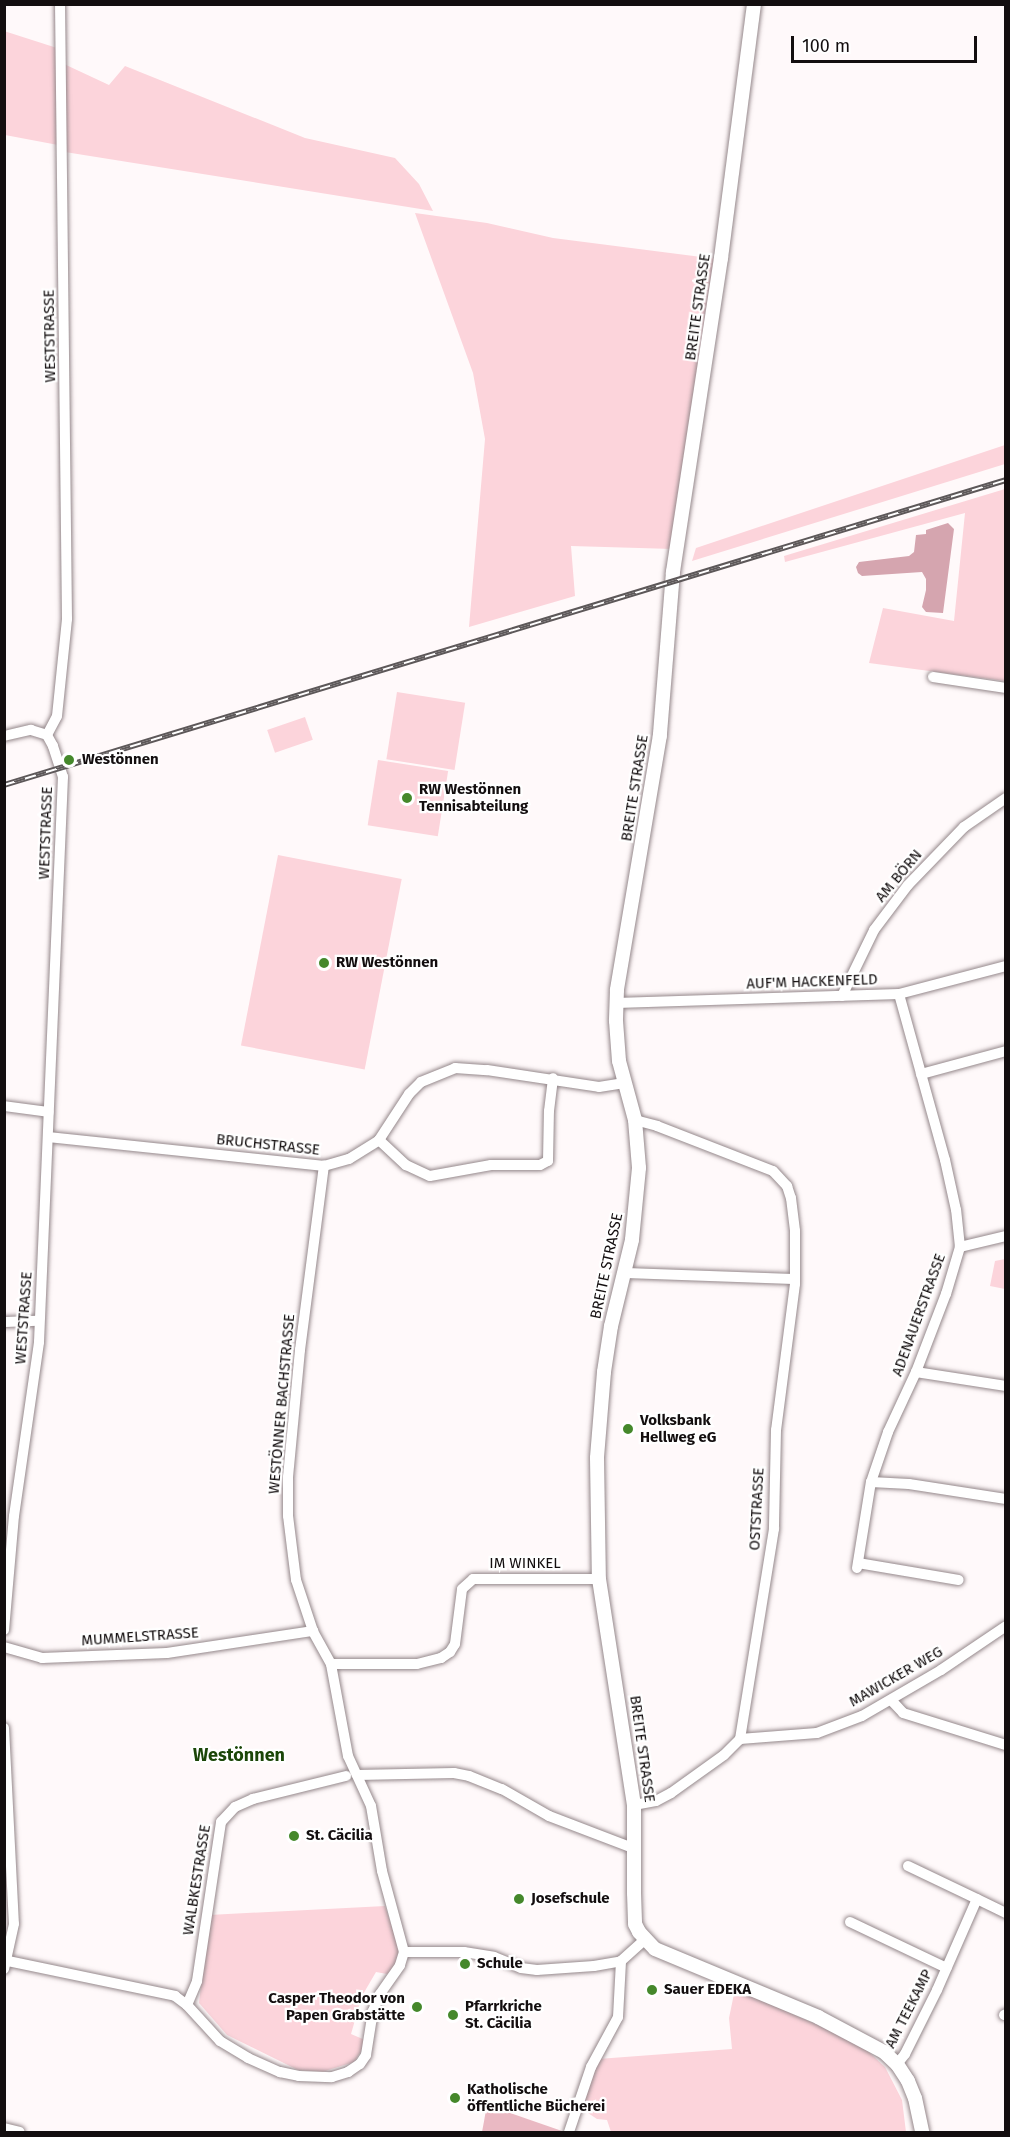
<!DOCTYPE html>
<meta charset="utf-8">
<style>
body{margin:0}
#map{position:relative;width:1010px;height:2137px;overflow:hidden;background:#fff9fa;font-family:"Fira Sans",sans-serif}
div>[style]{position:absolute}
.green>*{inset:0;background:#fcd4db;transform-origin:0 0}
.forest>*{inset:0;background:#eab9c3}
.water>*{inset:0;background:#d5a5af}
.roads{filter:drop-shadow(0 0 2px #95888b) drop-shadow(0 0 2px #95888b)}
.minor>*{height:10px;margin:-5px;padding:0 5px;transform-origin:5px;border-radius:5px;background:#fff}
.tertiary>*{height:14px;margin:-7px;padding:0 7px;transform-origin:7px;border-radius:7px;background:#fff}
.rail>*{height:6px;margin-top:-3px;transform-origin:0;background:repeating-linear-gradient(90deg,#fff 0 11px,#5d5859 0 22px);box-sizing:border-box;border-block:2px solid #5d5859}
.dots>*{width:16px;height:16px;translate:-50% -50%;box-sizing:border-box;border:3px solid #fff;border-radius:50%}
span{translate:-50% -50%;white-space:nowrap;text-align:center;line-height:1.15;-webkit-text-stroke:4.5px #fff;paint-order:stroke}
.street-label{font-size:15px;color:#130e0f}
.poi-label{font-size:15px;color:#130e0f;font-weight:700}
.left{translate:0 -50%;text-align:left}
.right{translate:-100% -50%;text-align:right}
.quarter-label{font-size:18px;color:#1b4608;font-weight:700}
.frame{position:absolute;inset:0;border:6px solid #130e0f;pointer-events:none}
.scale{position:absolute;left:791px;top:36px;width:186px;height:27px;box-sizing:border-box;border:3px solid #130e0f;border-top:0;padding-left:8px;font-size:18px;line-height:21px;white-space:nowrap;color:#130e0f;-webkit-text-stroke:4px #fff;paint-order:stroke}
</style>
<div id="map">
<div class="green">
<div style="clip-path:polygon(4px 31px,57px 48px,58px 145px,5px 135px)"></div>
<div style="clip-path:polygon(64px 64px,109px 85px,125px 66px,305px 138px,395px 158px,419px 184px,433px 211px,65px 152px)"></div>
<div style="clip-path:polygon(415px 213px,487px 223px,553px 238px,717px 259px,673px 549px,571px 546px,575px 596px,469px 627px,485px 439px,473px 373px)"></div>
<div style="clip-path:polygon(1005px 445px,1005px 464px,692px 561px,696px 548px)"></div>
<div style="clip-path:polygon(1005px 489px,1005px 681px,869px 663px,883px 608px,954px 621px,965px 513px,785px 562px,784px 556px)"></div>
<div style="left:397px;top:692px;width:69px;height:68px;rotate:9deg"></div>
<div style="left:305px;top:717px;width:24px;height:40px;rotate:71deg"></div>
<div style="left:378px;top:760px;width:71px;height:66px;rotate:9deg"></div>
<div style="left:278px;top:855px;width:126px;height:194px;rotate:11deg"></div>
<div style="clip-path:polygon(1005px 1259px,1005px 1289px,990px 1286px,995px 1261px)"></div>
<div style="clip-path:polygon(385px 1906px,400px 1952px,393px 1969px,387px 1974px,376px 1972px,362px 1996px,351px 2034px,365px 2040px,363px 2048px,354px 2062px,322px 2072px,298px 2070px,227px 2035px,199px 2003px,209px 1915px)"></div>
<div style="clip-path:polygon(735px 1989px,859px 2043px,885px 2067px,902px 2100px,906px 2132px,611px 2132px,607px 2120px,597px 2119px,582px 2109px,598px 2059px,732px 2049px,729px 2018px)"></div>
</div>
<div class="forest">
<div style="clip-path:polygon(487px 2105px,562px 2131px,562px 2132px,482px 2132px)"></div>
</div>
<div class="water">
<div style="clip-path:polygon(948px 523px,954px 529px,943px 613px,926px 612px,922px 607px,926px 590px,926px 579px,922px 572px,862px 576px,858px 573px,856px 567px,859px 562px,909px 556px,914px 552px,916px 535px,926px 534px,926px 530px)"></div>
</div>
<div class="roads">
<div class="minor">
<div style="left:933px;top:677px;width:74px;rotate:8.6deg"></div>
<div style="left:47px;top:735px;width:21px;rotate:-62deg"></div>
<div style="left:57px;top:716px;width:98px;rotate:-84.1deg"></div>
<div style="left:67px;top:619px;width:615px;rotate:-90.65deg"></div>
<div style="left:4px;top:736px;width:28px;rotate:-13deg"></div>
<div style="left:31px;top:730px;width:17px;rotate:17deg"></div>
<div style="left:842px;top:996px;width:73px;rotate:-64.1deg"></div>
<div style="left:874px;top:930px;width:56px;rotate:-52.9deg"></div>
<div style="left:908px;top:885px;width:81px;rotate:-46deg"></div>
<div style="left:964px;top:827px;width:51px;rotate:-34.6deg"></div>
<div style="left:616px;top:1003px;width:283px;rotate:-1.8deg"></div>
<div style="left:899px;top:994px;width:111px;rotate:-14.7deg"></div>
<div style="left:921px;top:1074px;width:88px;rotate:-15.1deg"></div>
<div style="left:4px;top:1106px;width:45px;rotate:7.6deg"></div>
<div style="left:635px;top:1120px;width:23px;rotate:15deg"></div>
<div style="left:657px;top:1126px;width:124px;rotate:21.2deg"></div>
<div style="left:773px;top:1171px;width:21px;rotate:47deg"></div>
<div style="left:787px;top:1186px;width:13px;rotate:72deg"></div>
<div style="left:791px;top:1198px;width:33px;rotate:83deg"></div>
<div style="left:795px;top:1231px;width:53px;rotate:90deg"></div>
<div style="left:795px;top:1284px;width:147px;rotate:97.4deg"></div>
<div style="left:776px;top:1430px;width:99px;rotate:91.2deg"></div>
<div style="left:774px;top:1529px;width:213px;rotate:99.2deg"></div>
<div style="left:48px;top:1137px;width:278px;rotate:6deg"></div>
<div style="left:324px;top:1166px;width:26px;rotate:-16deg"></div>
<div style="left:349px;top:1159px;width:36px;rotate:-32deg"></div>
<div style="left:379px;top:1140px;width:55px;rotate:-56.9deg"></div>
<div style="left:409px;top:1094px;width:17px;rotate:-45deg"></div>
<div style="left:421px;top:1082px;width:37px;rotate:-22deg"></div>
<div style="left:455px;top:1068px;width:32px;rotate:4deg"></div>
<div style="left:487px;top:1070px;width:113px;rotate:8.6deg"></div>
<div style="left:599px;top:1087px;width:24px;rotate:-9deg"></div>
<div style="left:379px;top:1140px;width:37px;rotate:43deg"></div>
<div style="left:406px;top:1165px;width:26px;rotate:25deg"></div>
<div style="left:430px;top:1176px;width:62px;rotate:-10.2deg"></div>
<div style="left:491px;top:1165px;width:49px"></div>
<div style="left:540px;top:1165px;width:9px;rotate:-27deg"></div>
<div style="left:548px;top:1161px;width:50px;rotate:-88.9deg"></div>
<div style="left:549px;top:1111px;width:33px;rotate:-83deg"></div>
<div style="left:960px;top:1247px;width:47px;rotate:-13.4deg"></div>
<div style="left:624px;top:1273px;width:171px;rotate:2deg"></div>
<div style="left:4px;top:1322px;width:35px;rotate:-2deg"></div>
<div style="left:916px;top:1372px;width:91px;rotate:8.8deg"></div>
<div style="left:871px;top:1482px;width:38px;rotate:3deg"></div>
<div style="left:909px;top:1484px;width:98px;rotate:8.8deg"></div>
<div style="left:858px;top:1563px;width:102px;rotate:9.6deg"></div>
<div style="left:857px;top:1568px;width:87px;rotate:-80.8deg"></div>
<div style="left:871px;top:1482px;width:53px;rotate:-71.2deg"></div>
<div style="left:888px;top:1432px;width:66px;rotate:-65deg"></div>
<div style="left:916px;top:1372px;width:84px;rotate:-69deg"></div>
<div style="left:946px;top:1294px;width:49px;rotate:-73.4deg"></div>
<div style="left:960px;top:1247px;width:37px;rotate:-96deg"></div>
<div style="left:956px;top:1210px;width:51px;rotate:-102.4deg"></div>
<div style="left:945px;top:1160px;width:172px;rotate:-105.5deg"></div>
<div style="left:4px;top:1630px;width:114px;rotate:-85deg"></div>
<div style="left:14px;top:1516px;width:176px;rotate:-81.8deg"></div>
<div style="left:39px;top:1342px;width:566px;rotate:-87.57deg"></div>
<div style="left:63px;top:777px;width:33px;rotate:-108deg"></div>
<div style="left:53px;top:746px;width:13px;rotate:-119deg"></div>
<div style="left:4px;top:1647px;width:40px;rotate:16deg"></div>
<div style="left:42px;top:1658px;width:125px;rotate:-2.3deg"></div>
<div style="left:167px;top:1653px;width:148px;rotate:-8.6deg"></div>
<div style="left:331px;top:1664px;width:86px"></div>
<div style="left:417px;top:1664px;width:25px;rotate:-14deg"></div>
<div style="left:441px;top:1658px;width:11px;rotate:-34deg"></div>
<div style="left:450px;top:1652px;width:9px;rotate:-58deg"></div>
<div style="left:455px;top:1644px;width:55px;rotate:-82.7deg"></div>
<div style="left:462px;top:1589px;width:15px;rotate:-42deg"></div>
<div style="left:473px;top:1579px;width:126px"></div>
<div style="left:892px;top:1701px;width:16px;rotate:47deg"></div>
<div style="left:903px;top:1713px;width:108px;rotate:17.3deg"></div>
<div style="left:4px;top:1728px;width:196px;rotate:87.1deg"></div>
<div style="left:14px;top:1924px;width:46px;rotate:102.5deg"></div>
<div style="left:357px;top:1775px;width:97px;rotate:-1.2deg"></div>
<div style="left:454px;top:1773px;width:15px;rotate:11deg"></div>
<div style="left:469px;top:1776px;width:35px;rotate:22deg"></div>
<div style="left:502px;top:1789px;width:54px;rotate:29.9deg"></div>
<div style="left:549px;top:1816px;width:90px;rotate:20.9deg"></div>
<div style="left:634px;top:1805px;width:22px;rotate:-10deg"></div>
<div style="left:656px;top:1801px;width:17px;rotate:-28deg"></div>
<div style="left:671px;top:1793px;width:65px;rotate:-35.6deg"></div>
<div style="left:724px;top:1755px;width:23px;rotate:-45deg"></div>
<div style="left:740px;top:1739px;width:77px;rotate:-4.5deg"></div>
<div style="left:817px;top:1733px;width:48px;rotate:-20.7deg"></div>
<div style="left:862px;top:1716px;width:91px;rotate:-30.2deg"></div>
<div style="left:941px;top:1670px;width:78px;rotate:-34.1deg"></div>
<div style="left:908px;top:1866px;width:76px;rotate:25.6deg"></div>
<div style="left:850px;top:1922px;width:107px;rotate:25.4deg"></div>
<div style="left:404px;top:1952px;width:60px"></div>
<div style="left:464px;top:1952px;width:30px;rotate:9deg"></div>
<div style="left:494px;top:1957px;width:29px;rotate:22deg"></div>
<div style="left:521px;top:1968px;width:16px;rotate:7deg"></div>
<div style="left:537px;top:1970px;width:57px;rotate:-4deg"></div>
<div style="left:594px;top:1966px;width:27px;rotate:-10deg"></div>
<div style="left:8px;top:1961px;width:171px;rotate:11.8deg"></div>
<div style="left:175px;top:1996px;width:15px;rotate:37deg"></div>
<div style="left:187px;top:2005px;width:49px;rotate:47.5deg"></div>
<div style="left:220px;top:2041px;width:33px;rotate:31deg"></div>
<div style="left:248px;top:2058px;width:35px;rotate:24deg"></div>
<div style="left:280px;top:2072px;width:19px;rotate:12deg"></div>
<div style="left:299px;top:2076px;width:33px;rotate:2deg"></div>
<div style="left:332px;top:2077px;width:17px;rotate:-17deg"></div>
<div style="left:348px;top:2072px;width:14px;rotate:-34deg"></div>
<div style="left:360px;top:2064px;width:11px;rotate:-56deg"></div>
<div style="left:366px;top:2055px;width:45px;rotate:-81deg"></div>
<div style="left:373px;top:2011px;width:18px;rotate:-68deg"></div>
<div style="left:380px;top:1994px;width:35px;rotate:-55deg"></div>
<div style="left:400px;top:1965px;width:14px;rotate:-73deg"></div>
<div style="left:404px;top:1952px;width:84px;rotate:-105.2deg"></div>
<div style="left:382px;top:1871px;width:66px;rotate:-99.6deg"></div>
<div style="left:371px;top:1806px;width:55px;rotate:-114.7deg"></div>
<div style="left:348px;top:1756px;width:94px;rotate:-100.5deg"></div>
<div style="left:331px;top:1664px;width:38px;rotate:-119deg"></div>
<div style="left:313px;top:1631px;width:54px;rotate:-108.4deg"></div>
<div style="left:296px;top:1580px;width:64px;rotate:-97.1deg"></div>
<div style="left:288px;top:1516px;width:39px;rotate:-90deg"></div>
<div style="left:288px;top:1477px;width:128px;rotate:-84.6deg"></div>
<div style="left:300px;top:1350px;width:186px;rotate:-82.6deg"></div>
<div style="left:621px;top:1961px;width:31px;rotate:-42deg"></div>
<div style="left:187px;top:2005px;width:26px;rotate:-67deg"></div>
<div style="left:197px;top:1981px;width:161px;rotate:-81.4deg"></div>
<div style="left:221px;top:1822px;width:21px;rotate:-47deg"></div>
<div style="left:235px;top:1807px;width:20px;rotate:-24deg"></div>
<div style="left:253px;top:1799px;width:96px;rotate:-13.9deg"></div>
<div style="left:1004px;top:2015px;width:2px;rotate:-27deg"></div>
<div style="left:897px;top:2064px;width:13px;rotate:-51deg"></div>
<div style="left:905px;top:2054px;width:72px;rotate:-63.4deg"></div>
<div style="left:937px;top:1990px;width:99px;rotate:-66.3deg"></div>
<div style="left:977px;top:1899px;width:32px;rotate:26deg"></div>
<div style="left:4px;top:2128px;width:16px;rotate:14deg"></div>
<div style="left:569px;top:2132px;width:69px;rotate:-71.3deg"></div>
<div style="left:591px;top:2067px;width:57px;rotate:-61.6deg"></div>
<div style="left:618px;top:2017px;width:56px;rotate:-86.9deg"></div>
</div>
<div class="tertiary">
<div style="left:754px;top:4px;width:256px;rotate:97.4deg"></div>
<div style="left:721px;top:258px;width:318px;rotate:98.7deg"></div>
<div style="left:673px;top:572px;width:164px;rotate:94.6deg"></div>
<div style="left:660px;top:735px;width:259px;rotate:99.6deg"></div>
<div style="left:617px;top:990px;width:31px;rotate:92deg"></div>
<div style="left:616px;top:1021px;width:40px;rotate:85.7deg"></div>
<div style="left:619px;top:1061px;width:61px;rotate:74.8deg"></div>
<div style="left:635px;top:1120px;width:48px;rotate:85.2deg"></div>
<div style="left:639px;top:1168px;width:72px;rotate:95.6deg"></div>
<div style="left:632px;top:1240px;width:89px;rotate:103.7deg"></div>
<div style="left:611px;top:1326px;width:47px;rotate:98.7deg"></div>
<div style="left:604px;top:1372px;width:86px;rotate:94.7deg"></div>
<div style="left:597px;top:1458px;width:121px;rotate:89.1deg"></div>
<div style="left:599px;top:1579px;width:229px;rotate:81.2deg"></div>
<div style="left:634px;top:1805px;width:88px;rotate:90deg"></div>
<div style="left:634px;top:1893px;width:31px;rotate:88deg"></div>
<div style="left:635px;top:1924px;width:9px;rotate:63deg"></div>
<div style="left:639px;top:1932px;width:23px;rotate:47deg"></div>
<div style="left:655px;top:1949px;width:177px;rotate:22.6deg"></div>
<div style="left:818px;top:2017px;width:75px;rotate:27.9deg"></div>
<div style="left:884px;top:2052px;width:18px;rotate:43deg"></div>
<div style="left:897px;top:2064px;width:20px;rotate:57deg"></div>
<div style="left:908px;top:2081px;width:18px;rotate:68deg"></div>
<div style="left:915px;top:2098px;width:35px;rotate:78deg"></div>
</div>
</div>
<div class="rail">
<div style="left:4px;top:785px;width:1047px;rotate:-16.93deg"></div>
</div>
<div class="dots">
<div style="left:69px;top:760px;background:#45882b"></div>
<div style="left:407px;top:798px;background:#45882b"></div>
<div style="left:324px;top:963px;background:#45882b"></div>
<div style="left:628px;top:1429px;background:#45882b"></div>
<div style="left:294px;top:1836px;background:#45882b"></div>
<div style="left:519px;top:1899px;background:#45882b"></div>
<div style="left:465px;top:1964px;background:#45882b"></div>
<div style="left:652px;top:1990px;background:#45882b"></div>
<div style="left:417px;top:2007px;background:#45882b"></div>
<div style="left:453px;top:2015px;background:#45882b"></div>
<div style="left:455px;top:2098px;background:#45882b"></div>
</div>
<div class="street-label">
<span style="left:698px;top:307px;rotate:-82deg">BREITE STRASSE</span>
<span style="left:50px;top:336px;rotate:-91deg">WESTSTRASSE</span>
<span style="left:635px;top:788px;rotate:-81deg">BREITE STRASSE</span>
<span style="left:46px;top:833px;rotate:-88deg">WESTSTRASSE</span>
<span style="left:899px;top:876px;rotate:-50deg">AM BÖRN</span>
<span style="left:812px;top:982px;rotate:-2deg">AUF'M HACKENFELD</span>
<span style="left:268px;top:1145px;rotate:6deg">BRUCHSTRASSE</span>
<span style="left:607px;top:1266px;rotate:-78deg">BREITE STRASSE</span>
<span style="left:919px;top:1315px;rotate:-70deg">ADENAUERSTRASSE</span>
<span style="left:24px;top:1318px;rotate:-86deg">WESTSTRASSE</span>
<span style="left:282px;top:1404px;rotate:-85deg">WESTÖNNER BACHSTRASSE</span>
<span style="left:757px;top:1509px;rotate:-87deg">OSTSTRASSE</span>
<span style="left:525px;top:1564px">IM WINKEL</span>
<span style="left:140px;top:1637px;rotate:-4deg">MUMMELSTRASSE</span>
<span style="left:896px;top:1677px;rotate:-30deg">MAWICKER WEG</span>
<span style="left:642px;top:1749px;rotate:82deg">BREITE STRASSE</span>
<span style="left:197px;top:1880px;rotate:-81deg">WALBKESTRASSE</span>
<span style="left:909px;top:2009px;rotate:-63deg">AM TEEKAMP</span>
</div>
<div class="poi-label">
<span class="left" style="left:82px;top:760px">Westönnen</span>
<span class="left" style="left:419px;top:798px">RW Westönnen<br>Tennisabteilung</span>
<span class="left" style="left:336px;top:963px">RW Westönnen</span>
<span class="left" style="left:640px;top:1429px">Volksbank<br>Hellweg eG</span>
<span class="left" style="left:306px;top:1836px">St. Cäcilia</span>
<span class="left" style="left:531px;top:1899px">Josefschule</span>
<span class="left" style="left:477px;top:1964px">Schule</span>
<span class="left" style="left:664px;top:1990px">Sauer EDEKA</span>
<span class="right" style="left:405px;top:2007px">Casper Theodor von<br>Papen Grabstätte</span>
<span class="left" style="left:465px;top:2015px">Pfarrkriche<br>St. Cäcilia</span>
<span class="left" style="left:467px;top:2098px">Katholische<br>öffentliche Bücherei</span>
</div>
<div class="quarter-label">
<span style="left:239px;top:1755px">Westönnen</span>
</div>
<div class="frame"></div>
<div class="scale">100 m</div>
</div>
